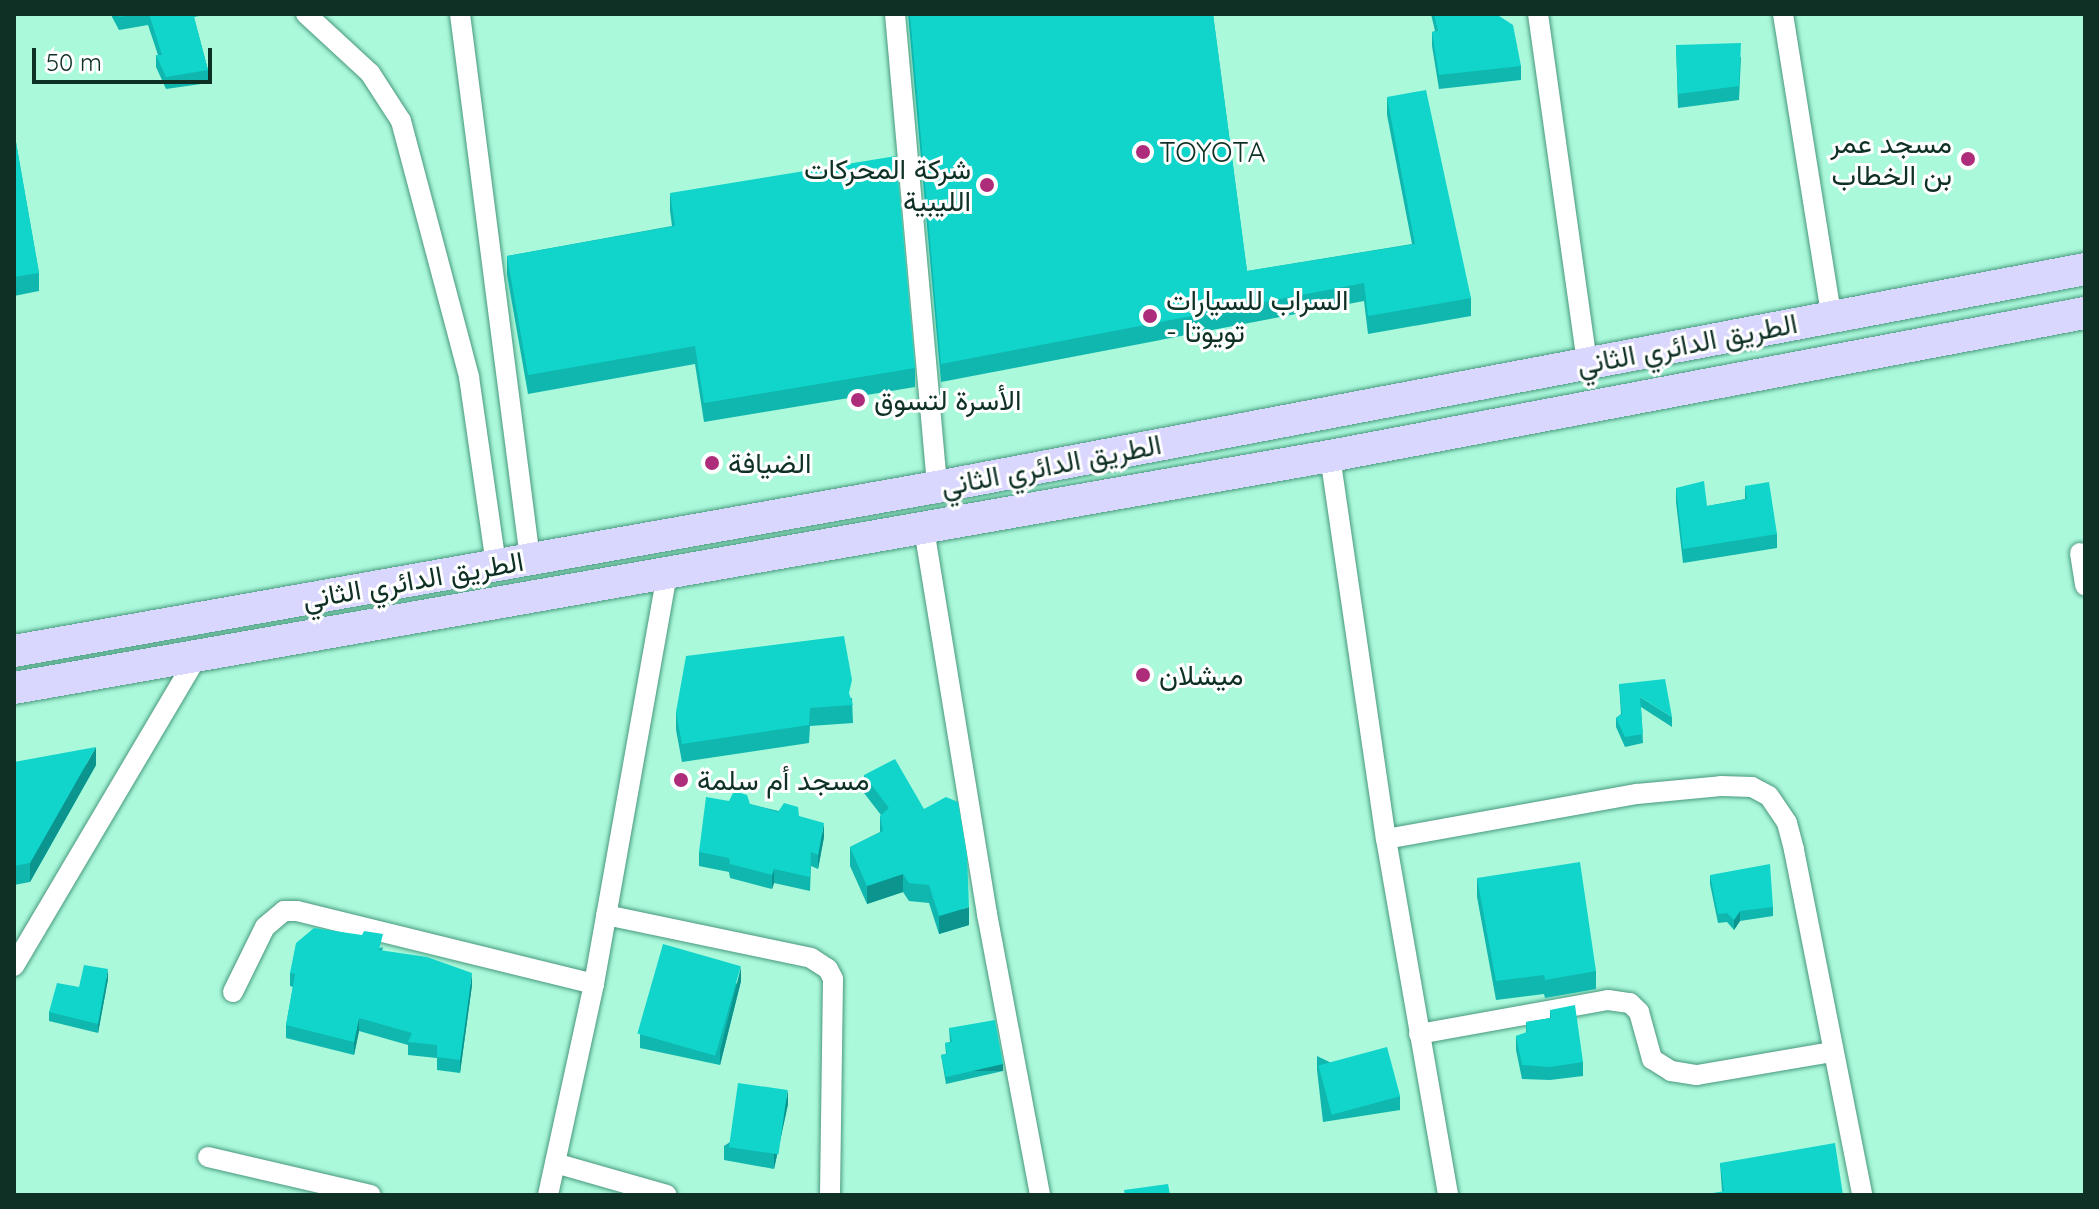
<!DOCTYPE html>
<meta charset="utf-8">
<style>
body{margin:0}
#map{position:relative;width:2099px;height:1209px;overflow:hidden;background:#aaf9db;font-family:Quicksand,Vazirmatn,sans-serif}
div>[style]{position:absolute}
.roads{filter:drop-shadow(0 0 2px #49987d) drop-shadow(0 0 2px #49987d)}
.minor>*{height:20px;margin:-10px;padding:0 10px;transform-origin:10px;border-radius:10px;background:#fff}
.trunk>*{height:32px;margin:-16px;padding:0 16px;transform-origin:16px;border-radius:16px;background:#dad7fe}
.wall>*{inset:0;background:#0fb7af}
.shaded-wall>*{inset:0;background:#0c958e;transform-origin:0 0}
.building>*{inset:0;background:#11d5cb;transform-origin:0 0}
.dots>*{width:22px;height:22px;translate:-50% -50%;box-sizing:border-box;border:4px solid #fff;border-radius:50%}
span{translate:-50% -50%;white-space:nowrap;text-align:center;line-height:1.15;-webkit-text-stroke:6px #fff;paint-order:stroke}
.poi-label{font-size:28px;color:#0f3025}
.right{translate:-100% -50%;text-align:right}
.left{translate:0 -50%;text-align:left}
.street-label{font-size:28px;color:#0f3025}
.frame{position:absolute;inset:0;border:16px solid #0f3025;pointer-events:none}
.scale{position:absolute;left:32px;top:48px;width:180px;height:36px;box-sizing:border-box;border:4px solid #0f3025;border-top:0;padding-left:10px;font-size:24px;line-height:28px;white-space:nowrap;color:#0f3025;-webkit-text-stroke:6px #fff;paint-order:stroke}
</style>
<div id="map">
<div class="roads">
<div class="minor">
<div style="left:306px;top:14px;width:87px;rotate:42.7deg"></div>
<div style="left:370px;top:73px;width:57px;rotate:57.1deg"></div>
<div style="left:401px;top:121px;width:265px;rotate:75.1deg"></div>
<div style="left:469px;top:377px;width:190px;rotate:81.8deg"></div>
<div style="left:460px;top:14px;width:549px;rotate:82.68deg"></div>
<div style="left:895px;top:14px;width:475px;rotate:84.9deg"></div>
<div style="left:1538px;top:14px;width:353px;rotate:82deg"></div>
<div style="left:1783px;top:14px;width:305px;rotate:80.9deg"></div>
<div style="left:1330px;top:456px;width:387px;rotate:81.7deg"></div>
<div style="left:1386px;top:839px;width:361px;rotate:80.1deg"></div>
<div style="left:924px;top:529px;width:390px;rotate:80.7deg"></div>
<div style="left:987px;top:914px;width:286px;rotate:79.3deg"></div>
<div style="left:2080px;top:553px;width:33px;rotate:81deg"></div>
<div style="left:1386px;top:839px;width:255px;rotate:-10.2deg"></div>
<div style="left:1637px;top:794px;width:84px;rotate:-5.4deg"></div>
<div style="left:1721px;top:786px;width:31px;rotate:2deg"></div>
<div style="left:1752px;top:787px;width:19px;rotate:28deg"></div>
<div style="left:1769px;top:796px;width:32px;rotate:56deg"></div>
<div style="left:1787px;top:823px;width:28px;rotate:75deg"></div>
<div style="left:1794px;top:850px;width:352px;rotate:78.8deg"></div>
<div style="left:606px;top:915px;width:209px;rotate:11.8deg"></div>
<div style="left:811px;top:958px;width:20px;rotate:33deg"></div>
<div style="left:828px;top:969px;width:11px;rotate:63deg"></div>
<div style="left:833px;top:979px;width:216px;rotate:90.8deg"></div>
<div style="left:14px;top:966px;width:359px;rotate:-59.4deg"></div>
<div style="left:233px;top:992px;width:72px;rotate:-63.8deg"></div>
<div style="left:265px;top:927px;width:25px;rotate:-40deg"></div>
<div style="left:284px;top:911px;width:13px"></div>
<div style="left:297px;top:911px;width:306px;rotate:13.8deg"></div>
<div style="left:1419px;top:1034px;width:192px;rotate:-10.2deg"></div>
<div style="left:1608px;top:1000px;width:22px;rotate:8deg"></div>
<div style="left:1630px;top:1003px;width:13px;rotate:45deg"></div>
<div style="left:1639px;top:1012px;width:49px;rotate:74.5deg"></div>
<div style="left:1652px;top:1059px;width:22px;rotate:32deg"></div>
<div style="left:1671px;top:1071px;width:26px;rotate:9deg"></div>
<div style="left:1697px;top:1075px;width:136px;rotate:-9.7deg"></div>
<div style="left:208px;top:1157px;width:167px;rotate:13.1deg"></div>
<div style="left:555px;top:1163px;width:116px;rotate:15.9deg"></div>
<div style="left:548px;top:1195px;width:216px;rotate:-77.7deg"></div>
<div style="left:594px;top:984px;width:416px;rotate:-79.9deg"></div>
</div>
<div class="trunk">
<div style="left:14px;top:651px;width:937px;rotate:-10.08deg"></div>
<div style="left:937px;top:487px;width:1169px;rotate:-10.75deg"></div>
<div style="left:14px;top:688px;width:1336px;rotate:-10deg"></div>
<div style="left:1330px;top:456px;width:768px;rotate:-10.73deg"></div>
</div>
</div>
<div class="wall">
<div style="clip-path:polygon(112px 14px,209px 14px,194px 17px,208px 70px,208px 83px,166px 89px,156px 67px,156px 55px,158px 55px,148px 25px,119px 30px,112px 17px)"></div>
<div style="clip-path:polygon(908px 14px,1213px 14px,1247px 271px,1412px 244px,1387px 115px,1387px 97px,1471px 298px,1471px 316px,1368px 334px,1364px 301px,941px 382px)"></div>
<div style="clip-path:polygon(1431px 14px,1496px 14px,1521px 66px,1521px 80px,1439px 89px,1432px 46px,1432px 32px,1435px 31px)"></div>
<div style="clip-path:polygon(1676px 45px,1741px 57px,1739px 100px,1678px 108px)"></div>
<div style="clip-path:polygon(14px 131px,39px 273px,39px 291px,14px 296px)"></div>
<div style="clip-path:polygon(670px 193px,915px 368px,915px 387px,704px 422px,695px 364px,528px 394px,507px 275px,507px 256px,672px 226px,670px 211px)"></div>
<div style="clip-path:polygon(1745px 486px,1777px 534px,1777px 548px,1683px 563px,1676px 502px,1676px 488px,1707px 506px,1745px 499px)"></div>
<div style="clip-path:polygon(1619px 684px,1672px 717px,1672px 727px,1641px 707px,1643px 743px,1625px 747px,1616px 727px,1616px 718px,1621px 714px)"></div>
<div style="clip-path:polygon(852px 698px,853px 723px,810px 726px,809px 743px,682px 762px,676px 730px,676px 712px)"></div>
<div style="clip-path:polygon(14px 762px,96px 765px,30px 882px,14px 885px)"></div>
<div style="clip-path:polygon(864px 775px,924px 809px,969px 925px,939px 934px,929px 903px,909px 901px,903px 892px,867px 904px,850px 866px,850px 847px,880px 832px,880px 816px,881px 815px,864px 793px)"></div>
<div style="clip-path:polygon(750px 804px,799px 816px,824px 837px,818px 869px,811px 866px,810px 891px,774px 883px,772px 889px,730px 878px,729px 872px,699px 866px,699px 852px)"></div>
<div style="clip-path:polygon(1710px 875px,1773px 907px,1773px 916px,1740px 921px,1734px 930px,1727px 922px,1718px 923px,1710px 884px)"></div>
<div style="clip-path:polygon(1477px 878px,1596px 971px,1596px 989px,1545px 998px,1544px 994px,1496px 1000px,1477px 897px)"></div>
<div style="clip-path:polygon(383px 947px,382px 951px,472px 985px,460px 1073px,437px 1070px,437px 1058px,408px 1055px,408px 1045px,359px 1031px,354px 1055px,286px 1038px,286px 1025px,293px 987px,290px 986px,290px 973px)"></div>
<div style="clip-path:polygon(108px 979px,98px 1033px,49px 1021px,49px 1012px,79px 987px)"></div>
<div style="clip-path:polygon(741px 981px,720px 1065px,640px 1048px,640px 1034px)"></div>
<div style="clip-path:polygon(1550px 1010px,1583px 1062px,1583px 1076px,1550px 1080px,1522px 1079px,1516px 1050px,1516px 1036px,1526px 1033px,1526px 1022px,1550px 1018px)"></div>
<div style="clip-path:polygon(949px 1028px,1003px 1071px,946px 1084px,941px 1055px,946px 1054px,945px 1043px,950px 1042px)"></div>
<div style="clip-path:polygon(1317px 1056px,1400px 1096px,1400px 1110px,1323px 1122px,1317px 1070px)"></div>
<div style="clip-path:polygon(788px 1104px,774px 1169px,724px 1160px,724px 1146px)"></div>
<div style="clip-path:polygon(1720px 1163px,1843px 1195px,1722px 1191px)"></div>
</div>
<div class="shaded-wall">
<div style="clip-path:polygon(96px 747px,96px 765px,30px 882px,30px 863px)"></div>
<div style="clip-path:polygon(824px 823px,824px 837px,818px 869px,818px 855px)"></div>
<div style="clip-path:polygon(774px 869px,774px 883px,772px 889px,772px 875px)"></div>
<div style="clip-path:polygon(903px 874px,903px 892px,867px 904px,867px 886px)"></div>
<div style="clip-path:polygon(969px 907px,969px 925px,939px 934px,939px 916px)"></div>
<div style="clip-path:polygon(1740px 911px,1740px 921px,1734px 930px,1734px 920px)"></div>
<div style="clip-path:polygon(741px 967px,741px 981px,720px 1065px,720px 1051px)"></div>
<div style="clip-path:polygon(108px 969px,108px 979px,98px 1033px,98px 1024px)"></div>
<div style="clip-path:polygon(472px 973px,472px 985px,460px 1073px,460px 1060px)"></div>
<div style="clip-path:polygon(359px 1018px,359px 1031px,354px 1055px,354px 1042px)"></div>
<div style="left:1003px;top:1064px;width:7px;height:58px;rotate:90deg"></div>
<div style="clip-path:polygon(788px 1090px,788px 1104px,774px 1169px,774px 1155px)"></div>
</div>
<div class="building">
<div style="clip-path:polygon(117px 14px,138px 14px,119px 17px)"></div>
<div style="clip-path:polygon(149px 14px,193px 14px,208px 70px,166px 77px,156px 55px,162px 55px)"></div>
<div style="clip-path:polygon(910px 14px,1213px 14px,1247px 271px,1415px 244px,1387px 97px,1426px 90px,1471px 298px,1368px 316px,1364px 283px,941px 364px)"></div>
<div style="clip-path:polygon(1434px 14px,1496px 14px,1513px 25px,1521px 66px,1439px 75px,1432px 32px,1438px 31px)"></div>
<div style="clip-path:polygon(1741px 43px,1739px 86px,1678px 94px,1676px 45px)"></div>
<div style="clip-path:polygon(14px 131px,39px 273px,14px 277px)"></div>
<div style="clip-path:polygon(896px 156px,915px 368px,704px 403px,695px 346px,528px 375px,507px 256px,675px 226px,670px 193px)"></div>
<div style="clip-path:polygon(1704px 481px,1707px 506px,1747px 499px,1745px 486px,1769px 482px,1777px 534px,1683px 549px,1676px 488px)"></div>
<div style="clip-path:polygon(844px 636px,852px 680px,849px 693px,853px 705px,810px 708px,809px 725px,682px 744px,676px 712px,686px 656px)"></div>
<div style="clip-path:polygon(1665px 679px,1672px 717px,1640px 697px,1643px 734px,1625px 737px,1616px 718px,1622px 714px,1619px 684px)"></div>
<div style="clip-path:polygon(96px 747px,30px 863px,14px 866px,14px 762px)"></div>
<div style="clip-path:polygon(895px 759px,924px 809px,946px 797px,958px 802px,967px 855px,969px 907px,939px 916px,929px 885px,909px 883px,903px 874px,867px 886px,850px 847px,883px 831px,880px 816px,889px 808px,864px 775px)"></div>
<div style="clip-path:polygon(734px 791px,747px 795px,750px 804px,778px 812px,784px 803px,798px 807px,799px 816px,824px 823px,818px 855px,811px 852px,810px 877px,774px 869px,772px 875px,730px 864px,729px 858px,699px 852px,706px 797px,729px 801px)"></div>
<div style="clip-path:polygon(1580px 862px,1596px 971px,1545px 980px,1544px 975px,1496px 981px,1477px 878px)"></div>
<div style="clip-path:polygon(1770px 864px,1773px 907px,1740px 911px,1734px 920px,1727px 913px,1718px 914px,1710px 875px)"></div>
<div style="clip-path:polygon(314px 928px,362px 935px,364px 931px,383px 934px,379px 950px,427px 957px,472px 973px,460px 1060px,437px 1057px,437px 1045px,408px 1042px,412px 1033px,359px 1018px,354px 1042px,286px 1025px,295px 974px,290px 973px,296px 943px)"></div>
<div style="left:663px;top:944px;width:81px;height:93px;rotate:16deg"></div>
<div style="clip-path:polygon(84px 965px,108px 969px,98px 1024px,49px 1012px,57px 983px,79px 987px)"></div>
<div style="clip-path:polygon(1575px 1005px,1583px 1062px,1550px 1067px,1522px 1065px,1516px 1036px,1527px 1032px,1526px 1022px,1551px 1018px,1550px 1010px)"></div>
<div style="clip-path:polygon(995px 1020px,1003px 1064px,946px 1077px,941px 1055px,947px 1054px,945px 1043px,952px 1042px,949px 1028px)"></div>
<div style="left:1387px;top:1047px;width:51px;height:71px;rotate:75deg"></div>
<div style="left:738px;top:1083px;width:50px;height:65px;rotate:8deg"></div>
<div style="clip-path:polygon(1835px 1143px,1843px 1195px,1702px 1195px,1724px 1191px,1720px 1163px)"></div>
<div style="clip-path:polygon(1168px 1184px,1170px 1195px,1125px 1195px,1124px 1190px)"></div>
</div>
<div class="dots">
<div style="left:1143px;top:152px;background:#ad2d7a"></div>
<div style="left:1968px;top:159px;background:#ad2d7a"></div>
<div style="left:987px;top:185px;background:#ad2d7a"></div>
<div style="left:1150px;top:316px;background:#ad2d7a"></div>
<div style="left:858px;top:400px;background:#ad2d7a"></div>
<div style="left:712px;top:463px;background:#ad2d7a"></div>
<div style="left:1143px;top:675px;background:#ad2d7a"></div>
<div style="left:681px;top:780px;background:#ad2d7a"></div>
</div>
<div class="poi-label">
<span class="right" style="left:1952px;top:159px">مسجد عمر<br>بن الخطاب</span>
<span class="left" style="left:1159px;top:152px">TOYOTA</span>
<span class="right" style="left:971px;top:185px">شركة المحركات<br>الليبية</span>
<span class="left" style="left:1166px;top:316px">السراب للسيارات<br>- تويوتا</span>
<span class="left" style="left:874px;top:400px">الأسرة لتسوق</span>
<span class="left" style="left:728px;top:463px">الضيافة</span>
<span class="left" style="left:1159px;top:675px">ميشلان</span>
<span class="left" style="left:697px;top:780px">مسجد أم سلمة</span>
</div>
<div class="street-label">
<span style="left:1687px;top:344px;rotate:-11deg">الطريق الدائري الثاني</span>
<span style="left:1051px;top:465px;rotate:-11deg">الطريق الدائري الثاني</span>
<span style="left:413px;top:580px;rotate:-10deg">الطريق الدائري الثاني</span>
</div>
<div class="frame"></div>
<div class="scale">50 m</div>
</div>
